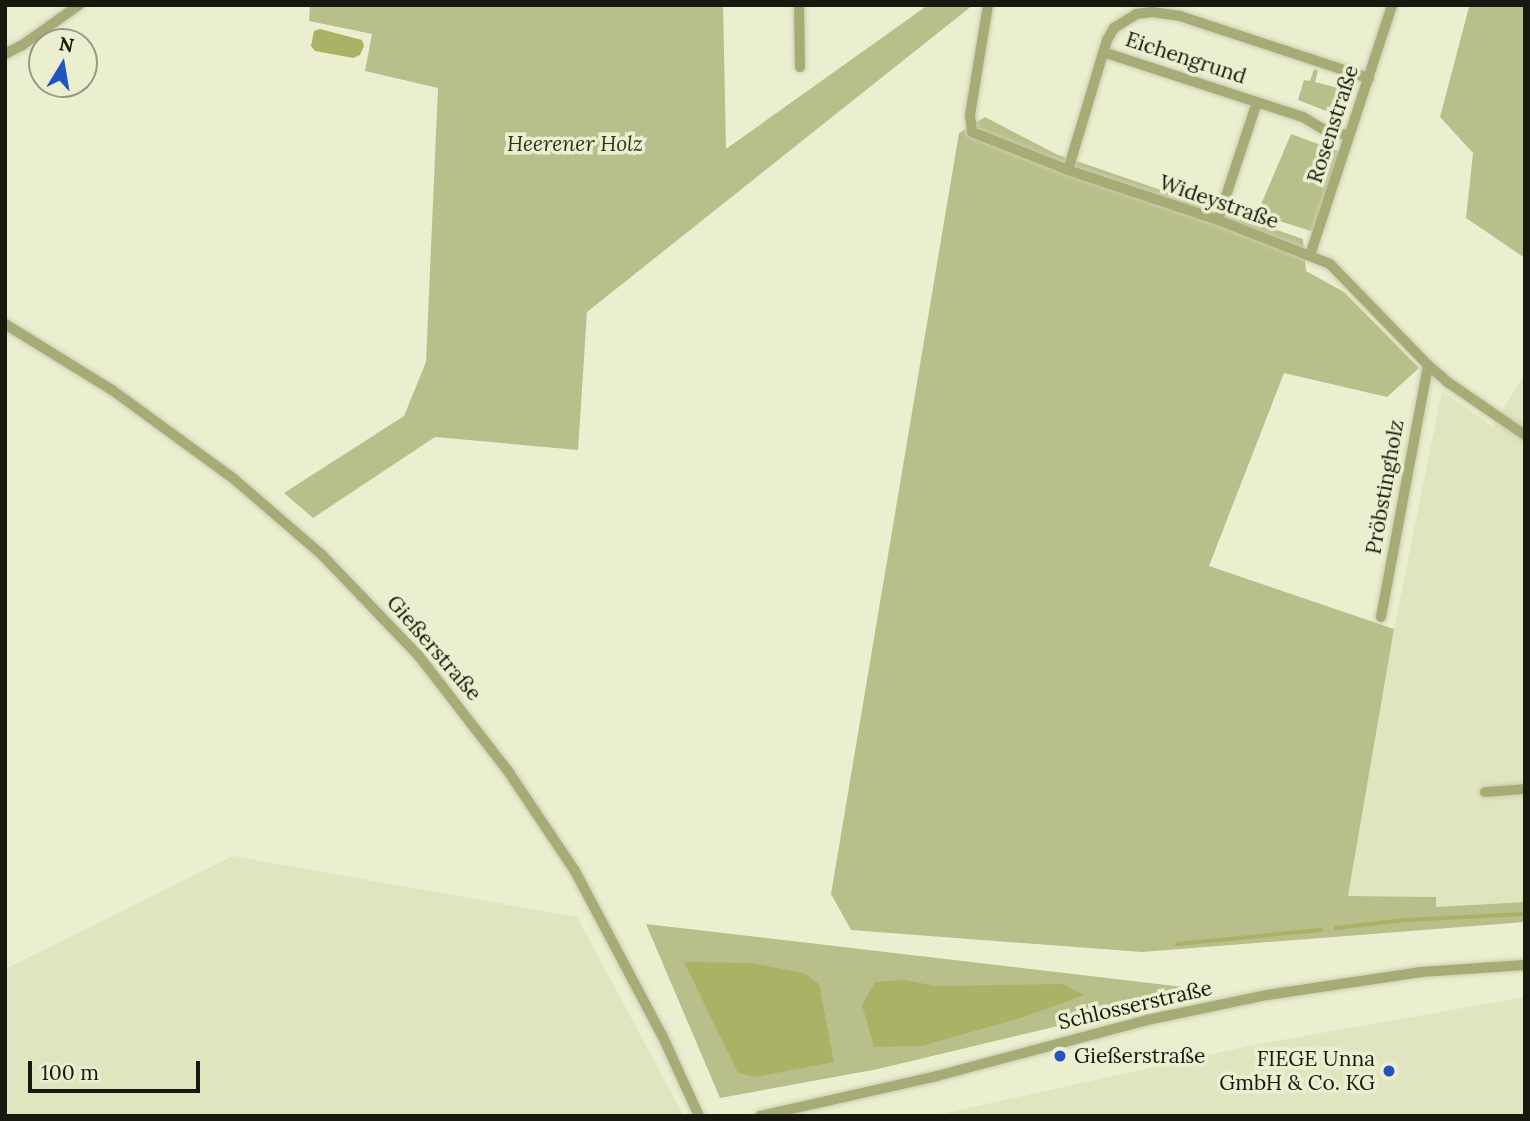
<!DOCTYPE html>
<meta charset="utf-8">
<style>
body{margin:0}
#map{position:relative;width:1530px;height:1121px;overflow:hidden;background:#ebefd0;font-family:Lora,serif}
div>[style]{position:absolute}
.built>*{inset:0;background:#e1e5bf}
.green>*{inset:0;background:#b9bf8a}
.water>*{inset:0;background:#acb265}
.stream>*{height:3.5px;margin:-1.75px;padding:0 1.75px;transform-origin:1.75px;border-radius:1.75px;background:#acb265}
.roads{filter:drop-shadow(0 0 2px #c9cdb1) drop-shadow(0 0 2px #c9cdb1)}
.minor>*{height:10px;margin:-5px;padding:0 5px;transform-origin:5px;border-radius:5px;background:#a7ac77}
.dots>*{width:19px;height:19px;translate:-50% -50%;box-sizing:border-box;border:4px solid #ebefd0;border-radius:50%}
span{translate:-50% -50%;white-space:nowrap;text-align:center;line-height:1.15;-webkit-text-stroke:7px #ebefd0;paint-order:stroke}
.street-label{font-size:21px;color:#18190e}
.park-label{font-size:21px;color:#323513;font-style:italic}
.poi-label{font-size:21px;color:#18190e}
.left{translate:0 -50%;text-align:left}
.right{translate:-100% -50%;text-align:right}
.frame{position:absolute;inset:0;border:7px solid #18190e;pointer-events:none}
.north{position:absolute;left:28px;top:28px;width:70px;height:70px;box-sizing:border-box;background:#ebefd0;border:2px solid #979982;border-radius:50%;rotate:11deg;font-size:19px;font-weight:700;line-height:28px;text-align:center;color:#18190e}
.north::after{content:'';display:block;margin:auto;width:24px;height:32px;background:#2154c1;clip-path:polygon(50% 0,100% 100%,50% 72%,0 100%)}
.scale{position:absolute;left:28px;top:1061px;width:172px;height:32px;box-sizing:border-box;border:4px solid #18190e;border-top:0;padding-left:9px;font-size:21px;line-height:24px;white-space:nowrap;color:#18190e;-webkit-text-stroke:5px #ebefd0;paint-order:stroke}
</style>
<div id="map">
<div class="built">
<div style="clip-path:polygon(1525px 373px,1525px 902px,1436px 907px,1435px 897px,1348px 896px,1394px 629px,1442px 391px,1493px 427px)"></div>
<div style="clip-path:polygon(233px 856px,577px 917px,684px 1116px,5px 1116px,5px 969px)"></div>
<div style="clip-path:polygon(1525px 997px,1525px 1116px,932px 1116px,1253px 1045px)"></div>
</div>
<div class="green">
<div style="clip-path:polygon(310px 5px,723px 5px,726px 149px,928px 5px,973px 5px,587px 312px,578px 450px,435px 437px,313px 518px,284px 493px,404px 416px,426px 362px,438px 88px,365px 71px,372px 34px,309px 21px)"></div>
<div style="clip-path:polygon(1466px 5px,1525px 5px,1525px 258px,1466px 218px,1473px 153px,1440px 117px,1469px 7px)"></div>
<div style="clip-path:polygon(1314px 69px,1318px 71px,1315px 82px,1346px 90px,1336px 113px,1345px 133px,1339px 131px,1326px 111px,1298px 100px,1304px 80px,1310px 81px)"></div>
<div style="clip-path:polygon(985px 117px,1056px 154px,1303px 239px,1306px 271px,1344px 292px,1419px 368px,1387px 397px,1284px 373px,1209px 566px,1394px 629px,1348px 896px,1436px 897px,1436px 907px,1525px 902px,1525px 922px,1142px 952px,851px 930px,831px 894px,959px 133px)"></div>
<div style="clip-path:polygon(1291px 134px,1343px 153px,1317px 233px,1257px 214px)"></div>
<div style="clip-path:polygon(646px 924px,1209px 990px,878px 1069px,720px 1098px)"></div>
</div>
<div class="water">
<div style="clip-path:polygon(320px 29px,362px 40px,364px 46px,360px 55px,353px 58px,315px 51px,311px 46px,314px 31px)"></div>
<div style="clip-path:polygon(684px 962px,751px 963px,804px 973px,819px 984px,834px 1062px,756px 1077px,738px 1073px)"></div>
<div style="clip-path:polygon(905px 980px,935px 986px,1063px 984px,1084px 995px,1024px 1017px,922px 1046px,874px 1047px,862px 1005px,875px 982px)"></div>
</div>
<div class="stream">
<div style="left:1336px;top:928px;width:70px;rotate:-6.5deg"></div>
<div style="left:1406px;top:920px;width:119px;rotate:-2.9deg"></div>
<div style="left:1177px;top:944px;width:145px;rotate:-5.6deg"></div>
</div>
<div class="roads">
<div class="minor">
<div style="left:799px;top:5px;width:62px;rotate:89.1deg"></div>
<div style="left:988px;top:5px;width:111px;rotate:99.3deg"></div>
<div style="left:970px;top:115px;width:17px;rotate:83deg"></div>
<div style="left:972px;top:132px;width:103px;rotate:21.6deg"></div>
<div style="left:1068px;top:170px;width:158px;rotate:18.4deg"></div>
<div style="left:1218px;top:220px;width:120px;rotate:21.4deg"></div>
<div style="left:1330px;top:264px;width:141px;rotate:45.9deg"></div>
<div style="left:1428px;top:365px;width:28px;rotate:41deg"></div>
<div style="left:1449px;top:383px;width:92px;rotate:34.4deg"></div>
<div style="left:1103px;top:52px;width:210px;rotate:18deg"></div>
<div style="left:1303px;top:117px;width:23px;rotate:31deg"></div>
<div style="left:1323px;top:129px;width:27px;rotate:15deg"></div>
<div style="left:5px;top:54px;width:18px;rotate:-27deg"></div>
<div style="left:21px;top:46px;width:71px;rotate:-35.3deg"></div>
<div style="left:1068px;top:170px;width:136px;rotate:-73.3deg"></div>
<div style="left:1107px;top:40px;width:14px;rotate:-60deg"></div>
<div style="left:1114px;top:28px;width:26px;rotate:-32deg"></div>
<div style="left:1136px;top:14px;width:16px;rotate:-7deg"></div>
<div style="left:1152px;top:12px;width:28px;rotate:8deg"></div>
<div style="left:1180px;top:16px;width:199px;rotate:18.2deg"></div>
<div style="left:1218px;top:220px;width:124px;rotate:-71.7deg"></div>
<div style="left:1310px;top:255px;width:263px;rotate:-71.8deg"></div>
<div style="left:5px;top:324px;width:126px;rotate:31.7deg"></div>
<div style="left:112px;top:390px;width:151px;rotate:36.1deg"></div>
<div style="left:234px;top:479px;width:116px;rotate:40.8deg"></div>
<div style="left:322px;top:555px;width:139px;rotate:46.2deg"></div>
<div style="left:418px;top:655px;width:147px;rotate:52.2deg"></div>
<div style="left:508px;top:771px;width:120px;rotate:56.2deg"></div>
<div style="left:575px;top:871px;width:186px;rotate:62.1deg"></div>
<div style="left:662px;top:1035px;width:89px;rotate:65.4deg"></div>
<div style="left:1381px;top:617px;width:256px;rotate:-79.4deg"></div>
<div style="left:1485px;top:792px;width:40px;rotate:-4.3deg"></div>
<div style="left:760px;top:1116px;width:181px;rotate:-12.7deg"></div>
<div style="left:937px;top:1076px;width:217px;rotate:-14.9deg"></div>
<div style="left:1147px;top:1020px;width:123px;rotate:-11.8deg"></div>
<div style="left:1267px;top:995px;width:156px;rotate:-8.5deg"></div>
<div style="left:1421px;top:972px;width:104px;rotate:-3.9deg"></div>
</div>
</div>
<div class="dots">
<div style="left:1060px;top:1056px;background:#2154c1"></div>
<div style="left:1389px;top:1071px;background:#2154c1"></div>
</div>
<div class="street-label">
<span style="left:1186px;top:58px;rotate:18deg">Eichengrund</span>
<span style="left:1333px;top:124px;rotate:-72deg">Rosenstraße</span>
<span style="left:1219px;top:202px;rotate:19deg">Wideystraße</span>
<span style="left:1385px;top:487px;rotate:-80deg">Pröbstingholz</span>
<span style="left:434px;top:648px;rotate:49deg">Gießerstraße</span>
<span style="left:1135px;top:1005px;rotate:-13deg">Schlosserstraße</span>
</div>
<div class="park-label">
<span style="left:575px;top:144px">Heerener Holz</span>
</div>
<div class="poi-label">
<span class="left" style="left:1074px;top:1056px">Gießerstraße</span>
<span class="right" style="left:1375px;top:1071px">FIEGE Unna<br>GmbH &amp; Co. KG</span>
</div>
<div class="frame"></div>
<div class="north">N</div>
<div class="scale">100 m</div>
</div>
